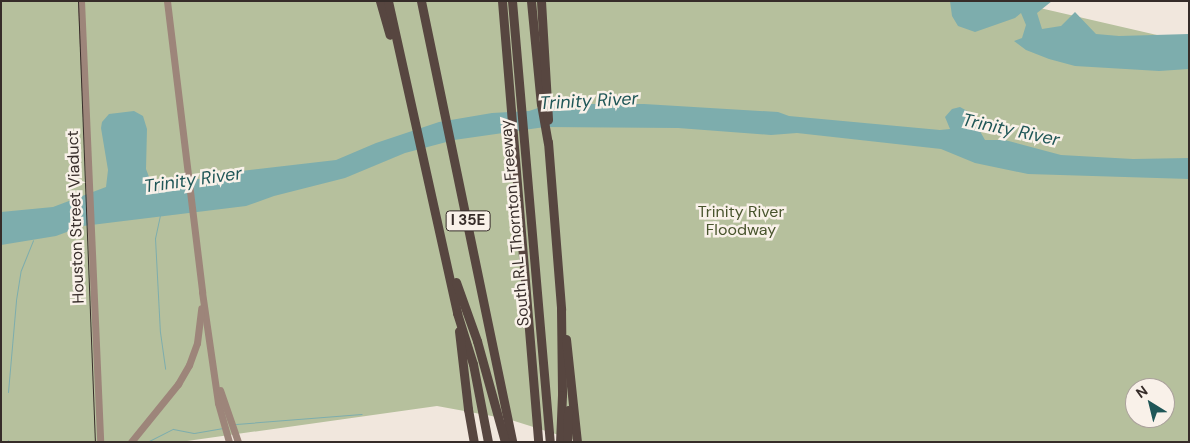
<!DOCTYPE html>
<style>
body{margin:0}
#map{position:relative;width:1190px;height:443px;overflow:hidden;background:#f1e7dd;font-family:"DM Sans",sans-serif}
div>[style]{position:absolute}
.green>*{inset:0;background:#b6c09d}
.water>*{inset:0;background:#7dadad}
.stream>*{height:1px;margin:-0.5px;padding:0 0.5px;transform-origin:0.5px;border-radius:0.5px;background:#7dadad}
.secondary>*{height:7px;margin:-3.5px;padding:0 3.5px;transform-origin:3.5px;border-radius:3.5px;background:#9d857a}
.highway>*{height:9px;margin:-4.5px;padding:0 4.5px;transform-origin:4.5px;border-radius:4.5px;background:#574640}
.tram>*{height:1px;margin:-0.5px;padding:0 0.5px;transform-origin:0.5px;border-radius:0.5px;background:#362c29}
span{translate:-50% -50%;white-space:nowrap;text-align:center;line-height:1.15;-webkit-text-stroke:5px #f9f1e9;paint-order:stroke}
.shield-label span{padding:1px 4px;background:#f9f1e9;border:1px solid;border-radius:4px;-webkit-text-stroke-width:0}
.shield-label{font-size:15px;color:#362c29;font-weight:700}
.park-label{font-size:16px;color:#48542d}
.street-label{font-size:16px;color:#362c29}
.water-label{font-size:18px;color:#1f5657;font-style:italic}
.frame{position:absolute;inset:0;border:2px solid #362c29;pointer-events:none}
.north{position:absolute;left:1125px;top:378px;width:50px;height:50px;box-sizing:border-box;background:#f9f1e9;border:1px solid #aba29c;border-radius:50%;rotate:324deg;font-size:14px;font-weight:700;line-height:20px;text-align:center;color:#362c29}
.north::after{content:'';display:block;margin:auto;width:18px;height:22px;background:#1f5657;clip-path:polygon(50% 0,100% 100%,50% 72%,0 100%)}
</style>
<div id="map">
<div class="green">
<div style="clip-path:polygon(evenodd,1px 1px,1010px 1px,1170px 38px,1189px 34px,1189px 442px,581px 442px,508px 419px,437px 406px,180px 442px,1px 442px,1px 1px,1135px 388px,1165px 388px,1165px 418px,1135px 418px,1135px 388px)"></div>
</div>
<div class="water">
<div style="clip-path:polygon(950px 1px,1052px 1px,1037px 13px,1042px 29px,1061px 26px,1075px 12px,1096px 34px,1119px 36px,1189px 34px,1189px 69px,1159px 71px,1075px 66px,1049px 59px,1026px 50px,1014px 41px,1022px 38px,1026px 25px,1021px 13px,1015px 18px,975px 32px,958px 26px,952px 16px)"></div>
<div style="clip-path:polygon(583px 104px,644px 104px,778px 112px,789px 116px,940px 130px,950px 129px,945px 117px,952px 109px,960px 107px,969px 112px,985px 140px,1005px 140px,1061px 155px,1133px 159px,1189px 158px,1189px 179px,1028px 174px,975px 163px,941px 149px,797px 133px,771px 135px,678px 128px,545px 127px,454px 140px,405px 153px,345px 178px,274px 196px,246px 206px,83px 226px,56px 236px,1px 245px,1px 212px,53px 207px,106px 187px,108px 170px,101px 128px,102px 122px,109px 114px,134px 111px,143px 116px,147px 129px,146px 169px,151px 182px,214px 178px,233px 172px,336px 160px,376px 143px,439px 122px,492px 113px,529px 111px,541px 107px)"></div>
</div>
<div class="stream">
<div style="left:160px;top:215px;width:24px;rotate:102deg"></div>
<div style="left:155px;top:238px;width:94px;rotate:87deg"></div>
<div style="left:160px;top:332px;width:37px;rotate:82deg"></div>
<div style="left:8px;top:392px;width:92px;rotate:-85deg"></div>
<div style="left:16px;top:300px;width:30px;rotate:-81deg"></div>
<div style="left:21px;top:270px;width:32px;rotate:-68deg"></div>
<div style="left:236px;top:424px;width:126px;rotate:-4.5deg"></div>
<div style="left:139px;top:441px;width:5px;rotate:11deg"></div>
<div style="left:8px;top:442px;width:2px;rotate:-90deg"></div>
<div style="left:147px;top:442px;width:29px;rotate:-27deg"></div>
<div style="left:173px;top:429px;width:21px;rotate:11deg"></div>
<div style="left:194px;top:433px;width:28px;rotate:-10deg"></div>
</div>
<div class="secondary">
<div style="left:81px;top:1px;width:441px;rotate:87.5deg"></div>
<div style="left:167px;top:1px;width:293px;rotate:83.1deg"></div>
<div style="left:202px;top:292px;width:112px;rotate:81.8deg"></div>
<div style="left:218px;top:403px;width:41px;rotate:74.2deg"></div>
<div style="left:220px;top:390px;width:55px;rotate:70.9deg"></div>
<div style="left:131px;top:442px;width:75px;rotate:-51deg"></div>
<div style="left:178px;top:384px;width:22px;rotate:-60deg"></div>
<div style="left:189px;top:365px;width:23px;rotate:-70deg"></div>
<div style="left:197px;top:343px;width:35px;rotate:-83deg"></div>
</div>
<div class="highway">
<div style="left:380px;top:1px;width:35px;rotate:74deg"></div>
<div style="left:388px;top:1px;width:320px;rotate:77.5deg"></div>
<div style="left:457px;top:313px;width:53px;rotate:72.6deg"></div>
<div style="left:473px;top:364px;width:79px;rotate:79.1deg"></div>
<div style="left:421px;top:1px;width:450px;rotate:78.3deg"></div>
<div style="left:502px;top:1px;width:442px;rotate:85.3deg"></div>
<div style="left:512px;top:1px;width:443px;rotate:85.1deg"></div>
<div style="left:531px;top:1px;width:103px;rotate:84.5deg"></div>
<div style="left:541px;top:104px;width:39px;rotate:80deg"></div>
<div style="left:548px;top:142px;width:168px;rotate:85.5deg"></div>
<div style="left:561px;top:309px;width:86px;rotate:89.3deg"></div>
<div style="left:562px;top:395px;width:47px;rotate:92.4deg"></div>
<div style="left:541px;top:1px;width:119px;rotate:86.6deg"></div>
<div style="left:456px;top:282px;width:63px;rotate:70.4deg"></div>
<div style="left:477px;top:341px;width:105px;rotate:74.5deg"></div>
<div style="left:459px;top:331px;width:79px;rotate:83.4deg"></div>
<div style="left:468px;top:409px;width:34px;rotate:80deg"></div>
<div style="left:566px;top:339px;width:104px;rotate:83.9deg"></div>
<div style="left:567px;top:442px;width:32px;rotate:-88deg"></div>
</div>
<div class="tram">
<div style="left:78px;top:1px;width:441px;rotate:87.8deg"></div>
</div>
<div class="shield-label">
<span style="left:468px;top:221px">I 35E</span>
</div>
<div class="park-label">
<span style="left:741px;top:221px">Trinity River<br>Floodway</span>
</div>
<div class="street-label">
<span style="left:76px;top:217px;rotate:-92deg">Houston Street Viaduct</span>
<span style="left:515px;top:223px;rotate:-95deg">South R L Thornton Freeway</span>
</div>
<div class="water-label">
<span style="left:589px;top:101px;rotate:-3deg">Trinity River</span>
<span style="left:1011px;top:130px;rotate:12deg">Trinity River</span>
<span style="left:193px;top:180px;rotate:-8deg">Trinity River</span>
</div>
<div class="frame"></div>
<div class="north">N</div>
</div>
